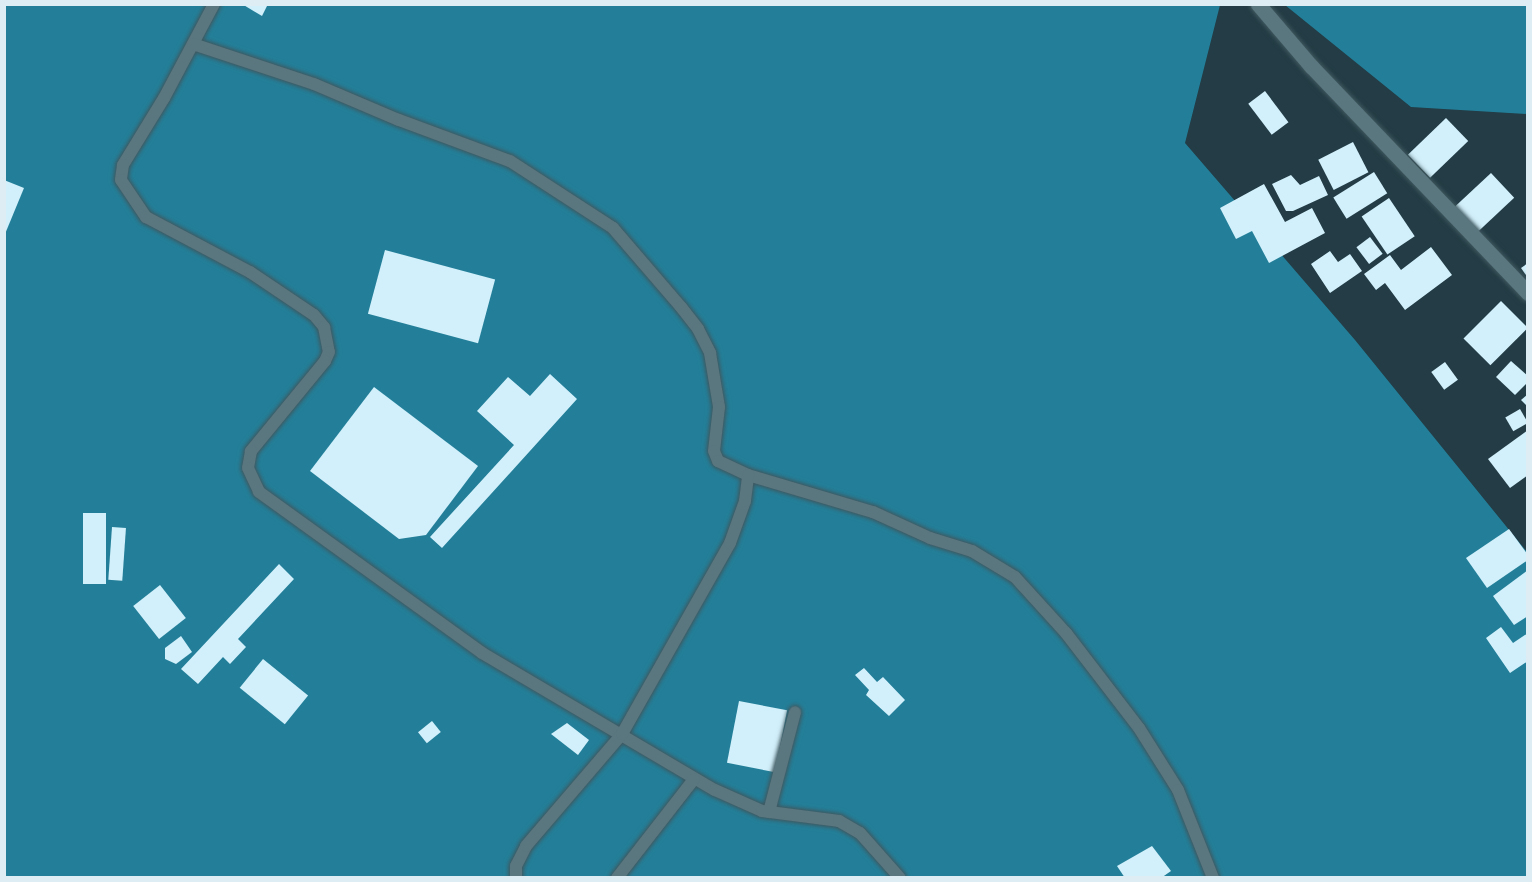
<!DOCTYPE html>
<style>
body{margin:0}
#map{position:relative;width:1532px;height:882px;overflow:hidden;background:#233c45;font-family:Overpass,sans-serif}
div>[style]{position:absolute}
.forest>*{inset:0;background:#237f99}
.building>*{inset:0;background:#d2f0fb;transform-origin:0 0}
.roads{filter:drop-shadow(0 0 2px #40585f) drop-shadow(0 0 2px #40585f)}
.service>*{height:12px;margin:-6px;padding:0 6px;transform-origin:6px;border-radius:6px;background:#5a767f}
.minor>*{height:15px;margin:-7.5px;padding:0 7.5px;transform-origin:7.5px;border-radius:7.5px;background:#5a767f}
span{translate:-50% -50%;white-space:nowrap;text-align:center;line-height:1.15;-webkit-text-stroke:6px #162125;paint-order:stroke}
.frame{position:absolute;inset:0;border:6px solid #deedf3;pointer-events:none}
</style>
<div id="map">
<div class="forest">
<div style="clip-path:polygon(5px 5px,1220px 5px,1185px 143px,1355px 340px,1527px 552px,1527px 877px,5px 878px)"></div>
<div style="clip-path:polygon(1285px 5px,1527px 5px,1527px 114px,1411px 107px)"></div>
</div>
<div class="building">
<div style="clip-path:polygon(242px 4px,268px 4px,262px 16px)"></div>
<div style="left:1265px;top:91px;width:39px;height:21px;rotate:53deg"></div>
<div style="left:1446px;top:118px;width:32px;height:53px;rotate:46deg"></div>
<div style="left:1353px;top:142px;width:34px;height:39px;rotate:63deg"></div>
<div style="left:1374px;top:172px;width:25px;height:48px;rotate:58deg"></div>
<div style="left:1491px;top:173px;width:34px;height:51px;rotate:47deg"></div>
<div style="clip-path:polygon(1291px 175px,1300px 185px,1319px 176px,1328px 195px,1293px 211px,1286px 211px,1272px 184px)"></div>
<div style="clip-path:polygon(4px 180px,24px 188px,5px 234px,4px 234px)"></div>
<div style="clip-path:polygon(1264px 184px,1285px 222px,1312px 208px,1325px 233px,1269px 263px,1252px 231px,1236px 239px,1220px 208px)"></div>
<div style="left:1389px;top:198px;width:46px;height:33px;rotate:56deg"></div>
<div style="left:1370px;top:237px;width:21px;height:17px;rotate:53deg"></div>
<div style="clip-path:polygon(1431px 247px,1452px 275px,1405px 310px,1385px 283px,1376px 290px,1364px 274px,1390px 255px,1401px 270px)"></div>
<div style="left:385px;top:250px;width:114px;height:66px;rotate:15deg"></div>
<div style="clip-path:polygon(1330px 251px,1338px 262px,1350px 254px,1362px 271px,1330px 293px,1311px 264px)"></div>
<div style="clip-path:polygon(1528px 263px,1528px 278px,1521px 268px)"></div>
<div style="left:1501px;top:301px;width:38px;height:53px;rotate:45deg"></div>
<div style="clip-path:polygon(1511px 361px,1528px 376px,1528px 382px,1515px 395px,1496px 377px)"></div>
<div style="left:1445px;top:362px;width:22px;height:17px;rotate:54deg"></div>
<div style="clip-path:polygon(550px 374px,577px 399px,442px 548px,430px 537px,514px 445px,477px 411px,508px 377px,530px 396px)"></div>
<div style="clip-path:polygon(374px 387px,478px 466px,426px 535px,399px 539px,310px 471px)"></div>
<div style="clip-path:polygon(1528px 394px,1528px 407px,1521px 400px)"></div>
<div style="left:1520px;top:409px;width:16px;height:17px;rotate:60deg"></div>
<div style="clip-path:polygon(1528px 430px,1528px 475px,1510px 488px,1488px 459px)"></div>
<div style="left:83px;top:513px;width:23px;height:71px"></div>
<div style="left:112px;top:527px;width:14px;height:53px;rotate:4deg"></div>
<div style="clip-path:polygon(1509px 529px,1528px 555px,1528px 560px,1487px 588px,1466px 558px)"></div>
<div style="clip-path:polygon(279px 564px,294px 579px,238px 639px,246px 647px,230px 664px,223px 657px,198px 684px,181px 669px)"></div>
<div style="clip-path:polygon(1528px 570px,1528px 616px,1514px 625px,1493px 596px)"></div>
<div style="left:160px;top:585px;width:42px;height:34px;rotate:52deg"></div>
<div style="clip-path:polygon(1501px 627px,1513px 643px,1528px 633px,1528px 661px,1510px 673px,1486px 638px)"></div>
<div style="clip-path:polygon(181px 636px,192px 652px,176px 664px,165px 659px,165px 648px)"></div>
<div style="left:263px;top:659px;width:58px;height:37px;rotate:39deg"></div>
<div style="clip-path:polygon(864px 668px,877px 682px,883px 677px,905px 700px,889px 716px,866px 695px,869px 690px,855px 675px)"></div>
<div style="left:739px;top:701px;width:49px;height:63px;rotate:11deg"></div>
<div style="left:432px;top:721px;width:14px;height:18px;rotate:51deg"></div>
<div style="clip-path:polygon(567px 723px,589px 740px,578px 755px,551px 734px)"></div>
<div style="clip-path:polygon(1152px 846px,1171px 871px,1161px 878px,1125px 878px,1117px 866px)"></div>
</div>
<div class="roads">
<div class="service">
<div style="left:214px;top:4px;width:106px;rotate:118deg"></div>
<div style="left:164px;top:98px;width:79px;rotate:121.5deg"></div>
<div style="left:123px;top:165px;width:15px;rotate:98deg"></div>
<div style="left:121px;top:180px;width:45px;rotate:56deg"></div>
<div style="left:146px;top:217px;width:118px;rotate:27.9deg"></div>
<div style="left:250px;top:272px;width:77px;rotate:33.9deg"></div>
<div style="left:314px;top:315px;width:16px;rotate:50deg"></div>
<div style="left:324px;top:327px;width:25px;rotate:79deg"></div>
<div style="left:329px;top:352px;width:10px;rotate:114deg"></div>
<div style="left:325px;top:361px;width:117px;rotate:129.4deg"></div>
<div style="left:251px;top:451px;width:17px;rotate:100deg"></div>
<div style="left:248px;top:468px;width:26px;rotate:65deg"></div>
<div style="left:259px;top:492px;width:275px;rotate:35.8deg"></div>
<div style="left:482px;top:653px;width:270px;rotate:30.5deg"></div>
<div style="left:715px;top:790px;width:51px;rotate:24.1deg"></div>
<div style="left:762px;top:811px;width:78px;rotate:7.4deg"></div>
<div style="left:839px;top:821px;width:24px;rotate:30deg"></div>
<div style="left:860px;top:833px;width:60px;rotate:48.4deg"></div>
<div style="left:193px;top:44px;width:127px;rotate:18.3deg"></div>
<div style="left:314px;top:84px;width:92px;rotate:23deg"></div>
<div style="left:399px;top:120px;width:118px;rotate:20.3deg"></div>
<div style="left:510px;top:161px;width:123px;rotate:33deg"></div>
<div style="left:613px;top:228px;width:104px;rotate:49.3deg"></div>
<div style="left:681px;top:307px;width:28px;rotate:52deg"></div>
<div style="left:698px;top:329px;width:27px;rotate:63deg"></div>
<div style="left:710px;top:353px;width:55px;rotate:80.5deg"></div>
<div style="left:719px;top:407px;width:44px;rotate:96.5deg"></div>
<div style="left:714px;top:451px;width:11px;rotate:68deg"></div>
<div style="left:718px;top:461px;width:33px;rotate:25deg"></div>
<div style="left:748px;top:475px;width:130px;rotate:16.5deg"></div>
<div style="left:873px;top:512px;width:63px;rotate:24.5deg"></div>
<div style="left:930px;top:538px;width:44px;rotate:17.2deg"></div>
<div style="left:972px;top:551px;width:50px;rotate:31.2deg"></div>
<div style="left:1015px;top:577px;width:76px;rotate:47.7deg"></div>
<div style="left:1066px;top:633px;width:120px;rotate:52.5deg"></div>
<div style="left:1139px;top:728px;width:73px;rotate:57.8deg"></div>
<div style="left:1178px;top:790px;width:95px;rotate:68.3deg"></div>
<div style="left:769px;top:812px;width:103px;rotate:-75.4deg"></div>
<div style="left:516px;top:878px;width:12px;rotate:-90deg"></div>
<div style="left:516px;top:866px;width:22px;rotate:-63deg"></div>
<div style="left:526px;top:846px;width:148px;rotate:-49.4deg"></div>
<div style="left:622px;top:734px;width:219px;rotate:-60.5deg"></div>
<div style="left:730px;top:543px;width:45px;rotate:-70.3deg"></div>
<div style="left:745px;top:501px;width:26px;rotate:-83deg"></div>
<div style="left:617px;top:878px;width:125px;rotate:-52.1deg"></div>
</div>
<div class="minor">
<div style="left:1258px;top:4px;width:82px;rotate:49.5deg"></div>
<div style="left:1311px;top:66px;width:314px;rotate:46.3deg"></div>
</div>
</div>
<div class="frame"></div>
</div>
